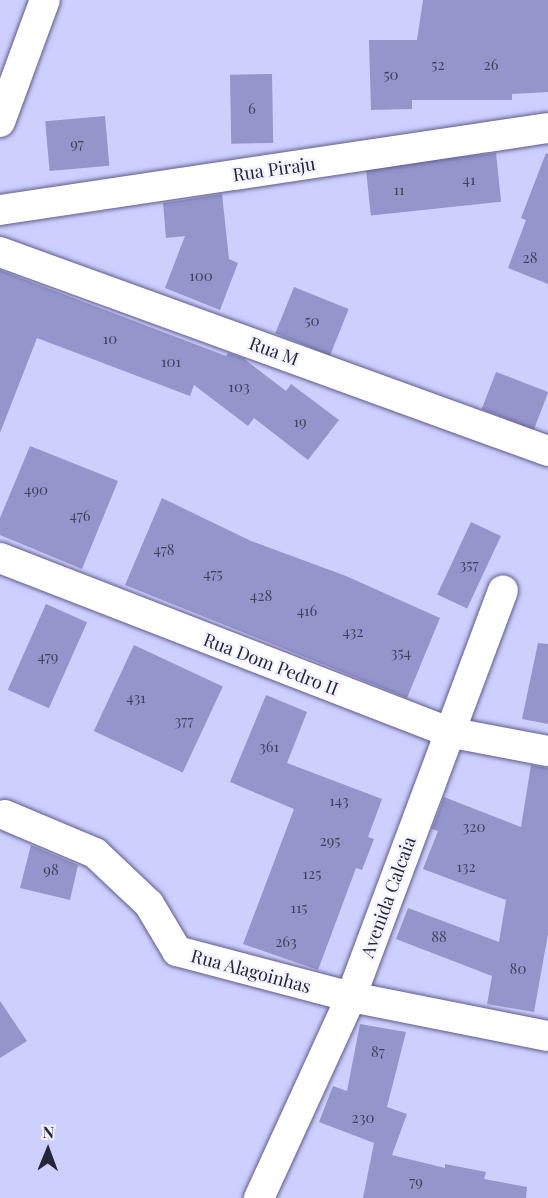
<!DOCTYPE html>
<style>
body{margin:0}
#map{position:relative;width:548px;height:1198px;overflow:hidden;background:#cdcffd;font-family:"Playfair Display",serif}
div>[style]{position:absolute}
.building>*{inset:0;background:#9495cb;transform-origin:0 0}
.roads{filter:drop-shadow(0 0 2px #5d5c8e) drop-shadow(0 0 2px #5d5c8e)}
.street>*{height:30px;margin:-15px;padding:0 15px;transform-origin:15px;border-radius:15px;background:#fff}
span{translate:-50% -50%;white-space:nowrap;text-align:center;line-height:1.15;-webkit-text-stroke:4.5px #f2f3ff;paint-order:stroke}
.number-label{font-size:15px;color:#42425f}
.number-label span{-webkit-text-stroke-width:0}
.street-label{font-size:18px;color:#26263b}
.north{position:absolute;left:18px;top:1120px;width:60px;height:60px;-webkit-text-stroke:4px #f2f3ff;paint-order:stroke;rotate:1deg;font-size:16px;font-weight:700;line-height:24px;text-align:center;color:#26263b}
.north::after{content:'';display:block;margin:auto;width:21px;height:27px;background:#26263b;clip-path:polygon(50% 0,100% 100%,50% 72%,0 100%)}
</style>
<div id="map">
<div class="building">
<div style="clip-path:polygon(423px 0,548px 0,548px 92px,512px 94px,512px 100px,412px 100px,412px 109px,371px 110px,369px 40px,417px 40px)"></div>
<div style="left:272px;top:74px;width:69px;height:42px;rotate:89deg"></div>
<div style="left:105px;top:116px;width:50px;height:60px;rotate:85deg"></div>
<div style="left:496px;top:153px;width:49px;height:131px;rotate:84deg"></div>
<div style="clip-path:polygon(546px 153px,548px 154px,548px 284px,508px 268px,526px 220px,521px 218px)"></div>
<div style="clip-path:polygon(222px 194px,229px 259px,238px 263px,220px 310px,165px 288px,185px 236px,166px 238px,163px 203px)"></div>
<div style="clip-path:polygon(0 270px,226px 356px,228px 353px,243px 358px,286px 391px,291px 384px,339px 420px,308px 460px,254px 418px,248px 426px,194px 385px,190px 396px,37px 338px,0 433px)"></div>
<div style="left:294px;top:287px;width:59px;height:50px;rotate:22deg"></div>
<div style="left:496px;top:372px;width:56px;height:40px;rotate:21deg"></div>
<div style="clip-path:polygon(30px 446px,118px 481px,82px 569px,0 535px,0 518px)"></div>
<div style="clip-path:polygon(162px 498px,251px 541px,346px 576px,440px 618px,407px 698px,125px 585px)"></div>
<div style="left:471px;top:522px;width:33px;height:80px;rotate:25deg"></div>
<div style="left:46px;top:604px;width:45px;height:94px;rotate:24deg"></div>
<div style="clip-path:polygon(538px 643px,548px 644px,548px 724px,522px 719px)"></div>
<div style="left:134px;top:645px;width:98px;height:95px;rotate:25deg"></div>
<div style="clip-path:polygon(266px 695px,307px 712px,287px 763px,382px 799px,368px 837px,374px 839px,362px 870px,356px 868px,318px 970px,243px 944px,294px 809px,230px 782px)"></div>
<div style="clip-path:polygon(531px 765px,548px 768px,548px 934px,534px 1012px,487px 1004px,492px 976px,396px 939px,408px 908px,499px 942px,506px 900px,423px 869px,438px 831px,432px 829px,444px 797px,521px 827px)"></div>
<div style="clip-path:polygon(31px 845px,78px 865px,70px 900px,20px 888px)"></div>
<div style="clip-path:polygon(0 1001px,27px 1041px,0 1058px)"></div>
<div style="clip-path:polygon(360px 1024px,406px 1032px,387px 1107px,407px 1114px,392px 1155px,445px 1168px,445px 1164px,486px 1172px,484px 1179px,527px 1187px,526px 1198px,363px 1198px,374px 1143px,319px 1122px,333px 1086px,347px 1091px)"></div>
</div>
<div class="roads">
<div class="street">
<div style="left:0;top:122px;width:130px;rotate:-69.8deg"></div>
<div style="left:0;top:210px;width:554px;rotate:-8.51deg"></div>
<div style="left:0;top:252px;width:583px;rotate:19.96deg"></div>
<div style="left:0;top:558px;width:481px;rotate:21.2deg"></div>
<div style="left:448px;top:732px;width:102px;rotate:10.8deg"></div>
<div style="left:5px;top:815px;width:98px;rotate:22.9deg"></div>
<div style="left:95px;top:853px;width:74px;rotate:43.4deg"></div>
<div style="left:149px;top:904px;width:55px;rotate:59.2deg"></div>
<div style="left:177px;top:951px;width:180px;rotate:14.8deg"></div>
<div style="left:351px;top:997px;width:201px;rotate:11.2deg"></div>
<div style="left:259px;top:1198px;width:221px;rotate:-65.4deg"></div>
<div style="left:351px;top:997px;width:434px;rotate:-69.5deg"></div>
</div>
</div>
<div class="number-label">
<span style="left:438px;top:65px">52</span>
<span style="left:491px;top:65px">26</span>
<span style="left:391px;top:75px">50</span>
<span style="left:252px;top:109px">6</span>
<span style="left:77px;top:144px">97</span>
<span style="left:469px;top:180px">41</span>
<span style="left:399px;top:190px">11</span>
<span style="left:530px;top:258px">28</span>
<span style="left:201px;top:276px">100</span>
<span style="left:312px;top:321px">50</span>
<span style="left:110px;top:339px">10</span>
<span style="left:171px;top:362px">101</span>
<span style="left:239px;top:387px">103</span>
<span style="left:300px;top:422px">19</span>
<span style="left:36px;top:490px">490</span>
<span style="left:80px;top:516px">476</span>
<span style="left:164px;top:550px">478</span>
<span style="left:469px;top:565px">357</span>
<span style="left:213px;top:574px">475</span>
<span style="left:261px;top:596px">428</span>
<span style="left:307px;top:611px">416</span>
<span style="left:353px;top:632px">432</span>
<span style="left:401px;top:653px">354</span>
<span style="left:48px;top:657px">479</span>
<span style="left:136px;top:698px">431</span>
<span style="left:184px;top:721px">377</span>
<span style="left:269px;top:747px">361</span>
<span style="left:339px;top:801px">143</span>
<span style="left:474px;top:827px">320</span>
<span style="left:330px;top:841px">295</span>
<span style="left:466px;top:867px">132</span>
<span style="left:51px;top:870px">98</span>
<span style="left:312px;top:874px">125</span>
<span style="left:299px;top:908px">115</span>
<span style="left:439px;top:937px">88</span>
<span style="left:286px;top:942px">263</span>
<span style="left:518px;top:969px">80</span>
<span style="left:378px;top:1052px">87</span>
<span style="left:363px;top:1118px">230</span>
<span style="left:416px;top:1182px">79</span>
</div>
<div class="street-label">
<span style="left:274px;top:169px;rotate:-8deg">Rua Piraju</span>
<span style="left:274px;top:351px;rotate:20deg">Rua M</span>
<span style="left:271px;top:664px;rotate:21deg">Rua Dom Pedro II</span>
<span style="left:388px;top:897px;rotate:-70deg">Avenida Calcaia</span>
<span style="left:251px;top:971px;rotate:15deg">Rua Alagoinhas</span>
</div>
<div class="north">N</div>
</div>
